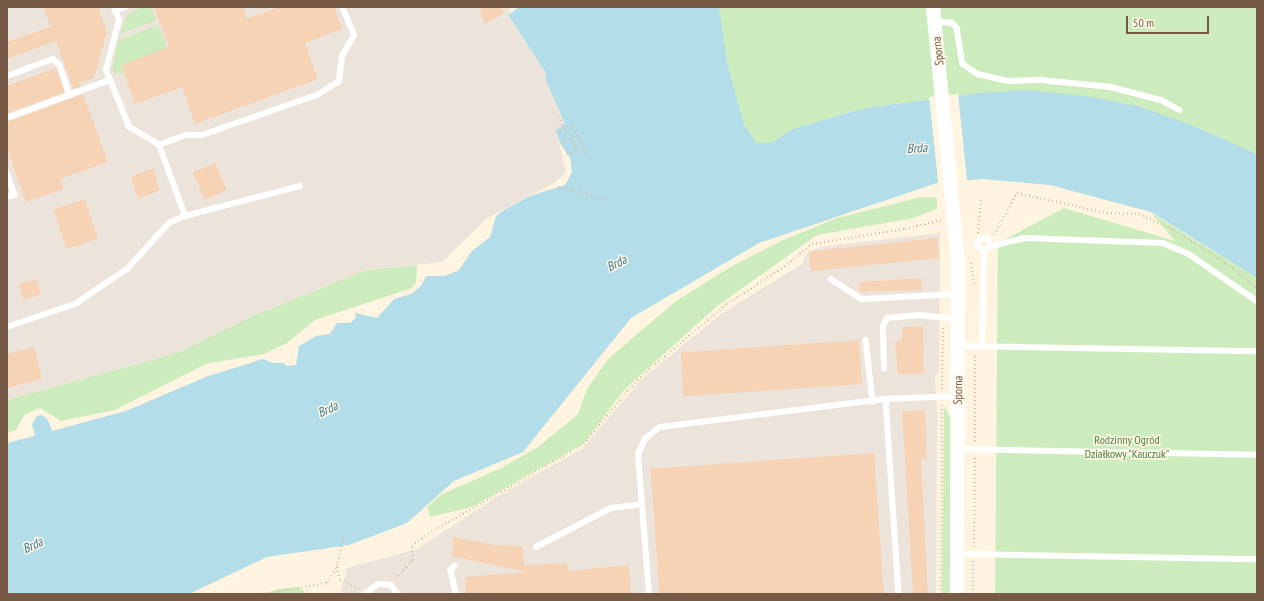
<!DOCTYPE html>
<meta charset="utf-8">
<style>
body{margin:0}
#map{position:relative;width:1264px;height:601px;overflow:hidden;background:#fef4df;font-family:"PT Sans Narrow",sans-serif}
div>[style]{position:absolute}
.industrial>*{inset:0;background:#ece4db}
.green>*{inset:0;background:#cdecbd}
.water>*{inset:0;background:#b2dde9}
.pier>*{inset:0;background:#fef4df;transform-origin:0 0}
.building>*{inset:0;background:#f6d3b5;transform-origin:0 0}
.path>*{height:2px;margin-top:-1px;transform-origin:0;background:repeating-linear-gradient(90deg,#dab798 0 1px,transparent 0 4px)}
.service>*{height:5.5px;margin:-2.75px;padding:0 2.75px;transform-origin:2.75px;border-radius:2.75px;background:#fff}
.tertiary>*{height:14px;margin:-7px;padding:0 7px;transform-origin:7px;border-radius:7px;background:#fff}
span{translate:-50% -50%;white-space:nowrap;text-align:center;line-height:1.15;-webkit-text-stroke:3px #fff7e7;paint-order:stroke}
.street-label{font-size:12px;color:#765a45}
.park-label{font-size:12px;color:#4b7e3c}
.water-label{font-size:13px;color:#3c7a8c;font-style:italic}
.frame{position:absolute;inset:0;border:8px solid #765a45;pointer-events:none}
.scale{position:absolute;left:1126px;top:16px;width:83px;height:18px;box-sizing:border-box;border:2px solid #765a45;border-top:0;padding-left:5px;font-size:12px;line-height:14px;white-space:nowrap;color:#765a45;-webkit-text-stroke:3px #fff7e7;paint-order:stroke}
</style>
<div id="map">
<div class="industrial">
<div style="clip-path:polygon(7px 7px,511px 7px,508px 16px,546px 73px,546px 81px,565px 125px,556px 130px,566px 172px,554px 183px,487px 218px,442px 262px,366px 270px,255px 315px,180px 352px,7px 400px)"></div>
<div style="clip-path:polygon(940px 233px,939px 370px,935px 377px,937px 412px,936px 594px,340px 594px,347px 568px,417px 549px,500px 495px,582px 449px,642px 379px,721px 314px,802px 264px,806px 254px,819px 247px)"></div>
</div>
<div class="green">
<div style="clip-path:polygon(141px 7px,151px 7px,156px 20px,120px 34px,127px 15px)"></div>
<div style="clip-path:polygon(699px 7px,1257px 7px,1257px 154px,1026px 90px,978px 93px,865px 108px,792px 129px,771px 143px,756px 143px,664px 71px)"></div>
<div style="clip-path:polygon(158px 25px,167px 48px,121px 65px,124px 73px,115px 73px,112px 67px,119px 40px)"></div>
<div style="clip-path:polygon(921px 197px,937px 198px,937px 209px,914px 218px,817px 235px,716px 307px,625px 389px,584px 443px,472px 507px,430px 517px,427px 507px,442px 494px,501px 468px,538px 447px,578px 414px,587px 389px,608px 359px,676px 301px,732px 266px,783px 240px,837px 218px)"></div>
<div style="clip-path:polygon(1064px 208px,1175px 241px,1151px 213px,1257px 278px,1257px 594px,995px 594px,998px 243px)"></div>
<div style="clip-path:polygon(417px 265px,416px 282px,412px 288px,315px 320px,287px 343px,264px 354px,206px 364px,115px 410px,61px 421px,40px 408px,25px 414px,16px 430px,7px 433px,7px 400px,180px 352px,255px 315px,366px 270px)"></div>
<div style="clip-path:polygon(944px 406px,952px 420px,951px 594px,942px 594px)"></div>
<div style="clip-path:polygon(299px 587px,307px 594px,265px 594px,278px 589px)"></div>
</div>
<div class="water">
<div style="clip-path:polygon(519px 7px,719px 7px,727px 63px,744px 125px,756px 143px,771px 143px,792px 129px,865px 108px,978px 93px,1026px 90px,1085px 96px,1138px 106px,1191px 125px,1257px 154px,1257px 278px,1151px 212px,1050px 185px,983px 179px,937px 183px,759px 243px,631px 318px,523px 452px,454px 481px,407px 523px,349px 545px,267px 557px,189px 594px,7px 594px,7px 443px,35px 436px,32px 424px,37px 416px,42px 415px,48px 420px,52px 431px,126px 411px,208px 376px,263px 359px,273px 363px,284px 363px,287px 366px,296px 365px,299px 346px,316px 336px,330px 334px,337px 323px,350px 323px,356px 318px,355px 313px,377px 318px,394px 299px,411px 294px,421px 286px,426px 276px,444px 276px,458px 271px,472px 251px,490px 237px,496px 216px,504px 210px,530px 196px,565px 185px,572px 172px,570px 158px,560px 143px,556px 130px,565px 124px,546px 81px,546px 73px,508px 15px)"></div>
</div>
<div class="pier">
<div style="left:958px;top:94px;width:89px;height:29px;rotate:84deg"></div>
</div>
<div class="building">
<div style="clip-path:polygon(43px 7px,98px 7px,107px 31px,94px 78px,79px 83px,80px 86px,73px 89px,56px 41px,7px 59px,7px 42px,51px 27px)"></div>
<div style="clip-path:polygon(154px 7px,243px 7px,247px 19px,280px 7px,334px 7px,342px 29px,305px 43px,318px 79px,195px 124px,182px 87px,135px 104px,121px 65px,169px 47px)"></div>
<div style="clip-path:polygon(479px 7px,500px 7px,504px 13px,485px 24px)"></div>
<div style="clip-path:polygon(56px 68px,65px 92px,7px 113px,7px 86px)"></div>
<div style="clip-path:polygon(83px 94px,108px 162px,60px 179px,63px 189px,26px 202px,7px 149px,7px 122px)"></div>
<div style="left:215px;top:163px;width:30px;height:24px;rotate:67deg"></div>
<div style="clip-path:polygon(153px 168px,160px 190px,138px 199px,131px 177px)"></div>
<div style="left:85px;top:199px;width:42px;height:33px;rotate:72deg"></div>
<div style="left:937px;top:238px;width:20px;height:129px;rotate:84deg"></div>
<div style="clip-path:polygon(921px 278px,922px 290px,860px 292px,859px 282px)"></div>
<div style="left:36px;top:279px;width:16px;height:18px;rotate:72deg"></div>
<div style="clip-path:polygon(923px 326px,924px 374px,898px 374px,895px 341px,902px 341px,902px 327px)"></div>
<div style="left:859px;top:340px;width:44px;height:179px;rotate:86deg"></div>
<div style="clip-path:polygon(34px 347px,42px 379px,7px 388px,7px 354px)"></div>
<div style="clip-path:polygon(925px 410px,927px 459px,921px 459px,928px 594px,913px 594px,902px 412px)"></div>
<div style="left:874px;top:453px;width:141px;height:224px;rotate:86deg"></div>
<div style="clip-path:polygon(454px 537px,494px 545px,522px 546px,525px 565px,567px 563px,568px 571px,629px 565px,631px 594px,466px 594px,465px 577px,527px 572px,451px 556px)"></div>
</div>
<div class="path">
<div style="left:558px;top:117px;width:38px;rotate:61deg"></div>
<div style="left:557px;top:133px;width:17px;rotate:-31deg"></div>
<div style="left:572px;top:124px;width:33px;rotate:65deg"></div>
<div style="left:561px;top:144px;width:19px;rotate:-25deg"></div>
<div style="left:567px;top:154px;width:17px;rotate:-24deg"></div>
<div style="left:559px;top:187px;width:51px;rotate:14.9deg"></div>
<div style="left:978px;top:233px;width:34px;rotate:-85deg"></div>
<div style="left:994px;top:235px;width:48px;rotate:-61.3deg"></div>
<div style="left:1017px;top:193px;width:92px;rotate:12.5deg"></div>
<div style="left:1107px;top:213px;width:32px;rotate:2deg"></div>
<div style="left:1139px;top:214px;width:38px;rotate:25deg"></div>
<div style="left:1174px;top:230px;width:67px;rotate:32.7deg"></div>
<div style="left:1230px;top:266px;width:35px;rotate:40deg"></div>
<div style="left:971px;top:263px;width:22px;rotate:82deg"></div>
<div style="left:942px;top:389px;width:64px;rotate:-89.1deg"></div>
<div style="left:975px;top:441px;width:88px;rotate:-90deg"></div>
<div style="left:343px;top:538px;width:30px;rotate:102deg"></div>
<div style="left:337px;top:567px;width:13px;rotate:77deg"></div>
<div style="left:340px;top:580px;width:21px;rotate:25deg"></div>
<div style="left:974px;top:547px;width:90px;rotate:-89.4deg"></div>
<div style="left:395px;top:579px;width:26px;rotate:-47deg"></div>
<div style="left:413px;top:560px;width:14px;rotate:-94deg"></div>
<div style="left:412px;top:546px;width:20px;rotate:-37deg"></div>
<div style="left:428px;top:534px;width:180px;rotate:-30deg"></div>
<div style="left:584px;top:444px;width:71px;rotate:-50.7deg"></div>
<div style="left:629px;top:389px;width:24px;rotate:-45deg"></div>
<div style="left:646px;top:372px;width:106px;rotate:-40deg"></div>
<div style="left:727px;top:304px;width:64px;rotate:-32.9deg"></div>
<div style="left:781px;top:269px;width:40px;rotate:-39deg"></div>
<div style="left:812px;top:244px;width:94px;rotate:-9.2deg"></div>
<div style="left:905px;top:229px;width:37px;rotate:-14deg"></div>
<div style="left:262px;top:594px;width:66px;rotate:-9.6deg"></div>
<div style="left:327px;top:583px;width:19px;rotate:-58deg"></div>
<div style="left:941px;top:594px;width:189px;rotate:-89.7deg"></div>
<div style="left:973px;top:594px;width:33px;rotate:-90deg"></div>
</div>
<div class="service">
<div style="left:115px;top:11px;width:11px;rotate:-22deg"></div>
<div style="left:934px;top:21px;width:18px;rotate:6deg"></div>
<div style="left:952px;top:23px;width:7px;rotate:45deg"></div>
<div style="left:957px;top:28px;width:36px;rotate:81deg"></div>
<div style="left:963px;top:64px;width:18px;rotate:34deg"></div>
<div style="left:978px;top:74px;width:32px;rotate:13deg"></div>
<div style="left:1009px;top:81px;width:32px;rotate:-2deg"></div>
<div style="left:1041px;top:80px;width:70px;rotate:5.7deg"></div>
<div style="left:1111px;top:87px;width:52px;rotate:14.6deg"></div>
<div style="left:1161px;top:100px;width:21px;rotate:28deg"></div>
<div style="left:7px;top:76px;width:49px;rotate:-20.3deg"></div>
<div style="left:53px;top:59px;width:9px;rotate:41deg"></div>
<div style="left:60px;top:65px;width:32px;rotate:72deg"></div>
<div style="left:7px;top:118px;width:110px;rotate:-20.3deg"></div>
<div style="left:159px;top:145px;width:30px;rotate:-20deg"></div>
<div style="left:187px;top:135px;width:15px"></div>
<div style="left:202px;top:135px;width:122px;rotate:-19.2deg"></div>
<div style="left:317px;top:95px;width:26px;rotate:-32deg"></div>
<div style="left:339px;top:81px;width:25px;rotate:-83deg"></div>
<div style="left:342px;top:56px;width:24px;rotate:-60deg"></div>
<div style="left:354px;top:35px;width:30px;rotate:-113deg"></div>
<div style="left:7px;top:172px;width:24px;rotate:71deg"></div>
<div style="left:15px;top:195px;width:8px;rotate:166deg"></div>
<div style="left:185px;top:216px;width:119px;rotate:-14.6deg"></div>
<div style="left:991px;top:246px;width:9px;rotate:-117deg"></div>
<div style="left:987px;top:238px;width:8px;rotate:166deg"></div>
<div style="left:979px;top:240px;width:5px;rotate:112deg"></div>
<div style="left:977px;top:245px;width:9px;rotate:41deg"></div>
<div style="left:984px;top:251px;width:9px;rotate:-36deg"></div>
<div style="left:991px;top:246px;width:35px;rotate:-13deg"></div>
<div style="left:1025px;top:238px;width:138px;rotate:2.1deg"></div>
<div style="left:1163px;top:243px;width:28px;rotate:23deg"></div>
<div style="left:1189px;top:254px;width:83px;rotate:34.7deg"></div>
<div style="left:831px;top:279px;width:37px;rotate:33deg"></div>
<div style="left:862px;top:299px;width:96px;rotate:-3deg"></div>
<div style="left:7px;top:327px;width:72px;rotate:-18.7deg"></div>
<div style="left:75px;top:304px;width:63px;rotate:-33.9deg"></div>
<div style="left:127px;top:269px;width:62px;rotate:-47.6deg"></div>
<div style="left:169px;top:223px;width:17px;rotate:-24deg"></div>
<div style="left:185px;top:216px;width:76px;rotate:-110.1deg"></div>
<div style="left:159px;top:145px;width:35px;rotate:-149deg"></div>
<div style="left:129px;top:127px;width:61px;rotate:-112deg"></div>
<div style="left:106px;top:70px;width:52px;rotate:-75.4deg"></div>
<div style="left:119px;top:20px;width:14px;rotate:-111deg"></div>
<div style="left:866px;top:340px;width:62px;rotate:83.6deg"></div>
<div style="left:959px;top:346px;width:298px;rotate:1deg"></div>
<div style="left:982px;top:347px;width:96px;rotate:-88.8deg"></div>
<div style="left:884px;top:369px;width:42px;rotate:-91.4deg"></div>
<div style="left:883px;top:327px;width:10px;rotate:-66deg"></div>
<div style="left:887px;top:318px;width:33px;rotate:-5deg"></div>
<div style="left:920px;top:315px;width:37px;rotate:6deg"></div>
<div style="left:886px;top:399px;width:195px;rotate:86.2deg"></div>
<div style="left:957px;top:449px;width:300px;rotate:1.1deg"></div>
<div style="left:536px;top:547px;width:85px;rotate:-27.5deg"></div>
<div style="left:611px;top:508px;width:31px;rotate:-7deg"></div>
<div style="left:957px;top:554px;width:300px;rotate:1deg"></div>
<div style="left:455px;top:566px;width:6px;rotate:135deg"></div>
<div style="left:451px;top:570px;width:25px;rotate:78deg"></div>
<div style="left:365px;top:594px;width:16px;rotate:-38deg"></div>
<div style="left:378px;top:584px;width:13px;rotate:4deg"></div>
<div style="left:391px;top:585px;width:11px;rotate:52deg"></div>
<div style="left:649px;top:594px;width:140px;rotate:-94.5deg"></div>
<div style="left:638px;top:454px;width:17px;rotate:-65deg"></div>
<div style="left:645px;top:439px;width:19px;rotate:-39deg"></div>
<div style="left:660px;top:427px;width:228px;rotate:-7.1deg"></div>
<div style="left:886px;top:399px;width:71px;rotate:-2.4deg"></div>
</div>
<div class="tertiary">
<div style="left:933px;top:7px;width:256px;rotate:84.4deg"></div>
<div style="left:958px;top:262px;width:332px;rotate:90.2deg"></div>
</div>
<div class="street-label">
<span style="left:938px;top:51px;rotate:-96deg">Sporna</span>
<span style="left:958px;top:390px;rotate:-89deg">Sporna</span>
</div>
<div class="park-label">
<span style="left:1127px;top:447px">Rodzinny Ogród<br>Działkowy "Kauczuk"</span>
</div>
<div class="water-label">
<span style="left:917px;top:149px;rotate:-3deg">Brda</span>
<span style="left:617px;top:264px;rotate:-27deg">Brda</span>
<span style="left:328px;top:410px;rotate:-25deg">Brda</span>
<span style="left:33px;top:546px;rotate:-25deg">Brda</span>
</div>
<div class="frame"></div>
<div class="scale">50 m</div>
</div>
